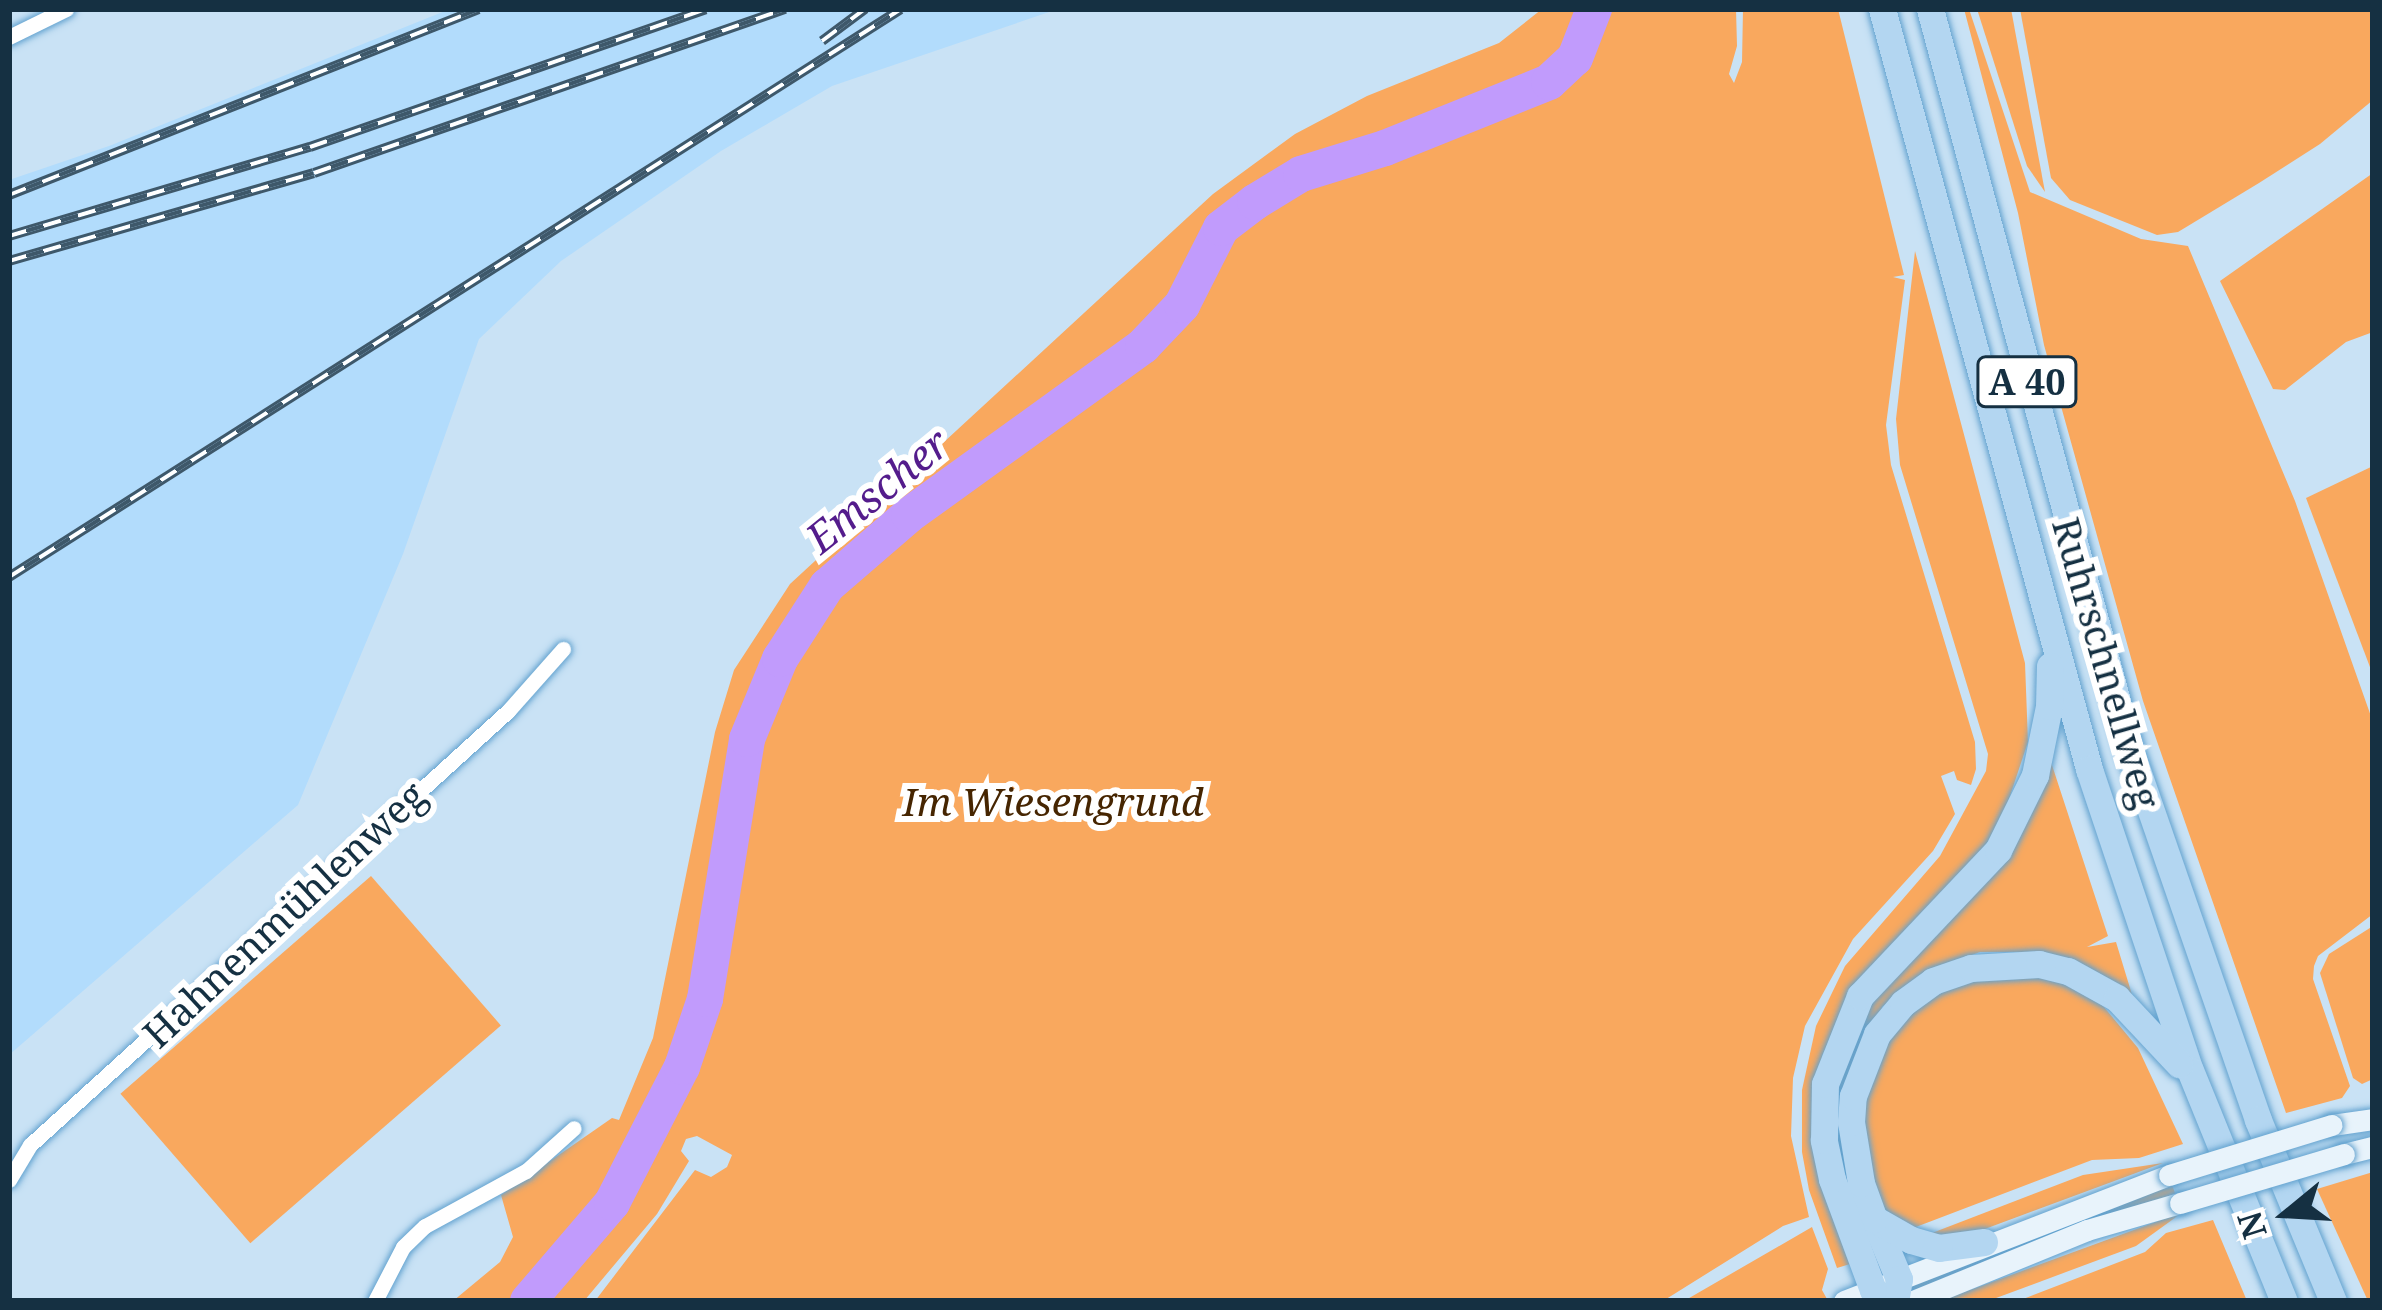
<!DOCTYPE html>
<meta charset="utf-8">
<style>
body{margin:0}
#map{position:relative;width:2382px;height:1310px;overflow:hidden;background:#c9e2f5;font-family:"Noto Serif",serif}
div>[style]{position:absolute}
.built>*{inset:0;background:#b2dcfc}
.green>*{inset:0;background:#f9a85e;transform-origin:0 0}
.river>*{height:36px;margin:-18px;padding:0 18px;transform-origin:18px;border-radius:18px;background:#c19bfc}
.roads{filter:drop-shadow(0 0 3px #62a2cf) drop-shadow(0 0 3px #62a2cf)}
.street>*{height:15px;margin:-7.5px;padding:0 7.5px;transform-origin:7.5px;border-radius:7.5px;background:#fff}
.secondary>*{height:21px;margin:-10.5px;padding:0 10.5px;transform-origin:10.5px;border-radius:10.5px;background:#e8f3fb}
.highway>*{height:27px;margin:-13.5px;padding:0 13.5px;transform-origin:13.5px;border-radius:13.5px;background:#b3d6f1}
.rail>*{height:10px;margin-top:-5px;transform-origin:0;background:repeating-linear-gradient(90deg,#fff 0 18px,#3e586a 0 36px);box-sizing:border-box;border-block:3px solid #3e586a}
.bridges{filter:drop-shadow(0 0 3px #62a2cf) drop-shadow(0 0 3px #62a2cf)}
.secondary-bridge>*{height:21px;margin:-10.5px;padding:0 10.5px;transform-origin:10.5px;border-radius:10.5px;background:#e8f3fb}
span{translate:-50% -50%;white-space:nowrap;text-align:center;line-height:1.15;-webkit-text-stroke:12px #fff;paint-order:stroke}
.shield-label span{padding:3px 9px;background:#fff;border:3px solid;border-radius:9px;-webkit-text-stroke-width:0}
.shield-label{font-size:36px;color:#153042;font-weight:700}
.street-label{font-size:39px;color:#153042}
.park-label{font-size:39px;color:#462501;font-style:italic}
.water-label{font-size:42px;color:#541c8c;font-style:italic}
.frame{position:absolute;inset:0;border:12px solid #153042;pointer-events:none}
.north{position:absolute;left:2226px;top:1154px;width:120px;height:120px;-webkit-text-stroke:9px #fff;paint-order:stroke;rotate:252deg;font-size:33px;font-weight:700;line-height:48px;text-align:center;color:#153042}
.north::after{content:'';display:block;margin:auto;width:42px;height:54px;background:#153042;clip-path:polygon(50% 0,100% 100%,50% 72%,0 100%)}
</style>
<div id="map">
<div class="built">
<div style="clip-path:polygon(450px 9px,1058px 9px,832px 86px,721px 151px,561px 261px,479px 339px,403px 554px,298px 805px,9px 1055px,9px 180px,109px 146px)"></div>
</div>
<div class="green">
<div style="clip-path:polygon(1542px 9px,1736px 9px,1737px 46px,1729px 74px,1734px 83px,1742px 62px,1743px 9px,1838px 9px,1904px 275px,1893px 277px,1905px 280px,1886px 425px,1891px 465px,1975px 742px,1976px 769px,1971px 785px,1957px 780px,1954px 771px,1941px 776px,1955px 814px,1933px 851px,1853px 939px,1805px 1026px,1793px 1078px,1791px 1136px,1809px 1217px,1783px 1226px,1663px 1301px,595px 1301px,695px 1170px,711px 1177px,727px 1167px,732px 1155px,697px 1136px,686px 1139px,681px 1151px,689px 1161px,657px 1214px,584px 1301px,453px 1301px,500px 1262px,513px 1237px,501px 1195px,612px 1118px,619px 1120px,653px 1038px,715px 732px,734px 670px,790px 584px,1213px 194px,1295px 134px,1367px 96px,1499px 43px)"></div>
<div style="clip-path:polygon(1964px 9px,1969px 9px,2030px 192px,2141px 239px,2188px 246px,2295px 501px,2373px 722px,2373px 914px,2318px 956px,2314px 966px,2313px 979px,2350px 1086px,2342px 1098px,2286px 1113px,2143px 701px,2044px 345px,2018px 213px)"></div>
<div style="clip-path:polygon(1977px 9px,2011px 9px,2045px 192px,2027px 166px)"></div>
<div style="clip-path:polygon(2020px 9px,2373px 9px,2373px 100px,2320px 144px,2259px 183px,2178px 232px,2157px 235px,2070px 200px,2051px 178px)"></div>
<div style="clip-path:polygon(2373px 173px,2373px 332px,2346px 342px,2285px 390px,2273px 389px,2220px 281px)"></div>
<div style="clip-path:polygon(1915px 251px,2025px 663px,2028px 742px,1998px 832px,1851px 994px,1822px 1056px,1850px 1264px,1837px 1268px,1809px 1190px,1802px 1152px,1802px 1090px,1816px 1026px,1845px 966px,1940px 856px,1986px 771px,1988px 754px,1900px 465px,1896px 419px)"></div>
<div style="clip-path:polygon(2373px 466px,2373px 675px,2306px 498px)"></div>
<div style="clip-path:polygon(2050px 759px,2108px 936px,2087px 947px,2116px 942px,2133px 998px,2041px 952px,1980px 952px,1923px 973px,1882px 1007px,1849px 1191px,1836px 1141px,1836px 1093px,1856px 1024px)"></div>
<div style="left:371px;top:876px;width:198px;height:332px;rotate:49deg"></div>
<div style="clip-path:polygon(2373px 926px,2373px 1079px,2362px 1084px,2353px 1078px,2320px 973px,2329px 954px)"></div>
<div style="clip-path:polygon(1995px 970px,2078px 983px,2104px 1007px,2138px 1048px,2183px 1144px,2139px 1158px,2092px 1160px,1908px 1230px,1887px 1216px,1861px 1148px,1861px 1106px,1872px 1064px,1918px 1001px)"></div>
<div style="clip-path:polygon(2163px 1163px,1966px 1236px,1950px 1240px,1932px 1233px,2083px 1175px)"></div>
<div style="clip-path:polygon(2373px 1172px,2373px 1301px,2368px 1301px,2317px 1189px)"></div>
<div style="left:2172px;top:1185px;width:9px;height:281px;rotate:69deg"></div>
<div style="clip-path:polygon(2183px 1212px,2136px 1246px,1988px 1301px,1940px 1301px)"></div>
<div style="clip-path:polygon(2213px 1220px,2247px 1301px,2018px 1301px,2145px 1252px,2166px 1233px)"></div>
<div style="clip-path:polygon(1812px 1227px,1828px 1269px,1822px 1290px,1827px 1299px,1684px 1301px)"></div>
</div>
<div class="river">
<div style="left:528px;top:1301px;width:129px;rotate:-49.4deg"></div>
<div style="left:612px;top:1203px;width:153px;rotate:-62.8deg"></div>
<div style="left:682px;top:1067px;width:72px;rotate:-71.3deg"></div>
<div style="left:705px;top:999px;width:263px;rotate:-80.8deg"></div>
<div style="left:747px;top:739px;width:87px;rotate:-67.6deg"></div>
<div style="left:780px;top:659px;width:87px;rotate:-57.2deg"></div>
<div style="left:827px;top:586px;width:108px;rotate:-40.9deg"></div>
<div style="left:909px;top:515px;width:289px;rotate:-35.8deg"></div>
<div style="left:1143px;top:346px;width:57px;rotate:-46.4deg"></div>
<div style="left:1182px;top:305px;width:86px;rotate:-63.1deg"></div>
<div style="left:1221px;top:228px;width:43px;rotate:-37.4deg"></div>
<div style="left:1255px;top:202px;width:54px;rotate:-31.3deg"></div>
<div style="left:1301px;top:174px;width:88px;rotate:-17.2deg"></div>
<div style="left:1385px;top:148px;width:177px;rotate:-21.9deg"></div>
<div style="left:1549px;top:82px;width:35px;rotate:-43deg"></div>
<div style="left:1575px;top:58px;width:53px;rotate:-68.8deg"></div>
</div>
<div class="roads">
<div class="street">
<div style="left:9px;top:37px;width:64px;rotate:-26.2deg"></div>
<div style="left:9px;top:1180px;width:41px;rotate:-59deg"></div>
<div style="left:30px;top:1145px;width:646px;rotate:-42.24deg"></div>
<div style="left:508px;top:711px;width:83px;rotate:-48.4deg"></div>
<div style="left:375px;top:1301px;width:61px;rotate:-62.6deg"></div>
<div style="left:403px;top:1247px;width:30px;rotate:-44deg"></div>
<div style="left:425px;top:1226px;width:115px;rotate:-28.6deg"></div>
<div style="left:526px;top:1171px;width:64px;rotate:-41.9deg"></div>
</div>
<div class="secondary">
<div style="left:2332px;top:1125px;width:41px;rotate:-8.3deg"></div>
<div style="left:2344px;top:1154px;width:30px;rotate:-14deg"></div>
<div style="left:1844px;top:1301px;width:349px;rotate:-21.2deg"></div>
<div style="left:1913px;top:1301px;width:188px;rotate:-22.2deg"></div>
<div style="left:2087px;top:1230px;width:97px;rotate:-16.2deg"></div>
</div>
<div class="highway">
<div style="left:1882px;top:9px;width:788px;rotate:74.76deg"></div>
<div style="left:2089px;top:769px;width:317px;rotate:71.5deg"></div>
<div style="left:2190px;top:1070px;width:249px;rotate:67.9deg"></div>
<div style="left:1930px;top:9px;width:771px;rotate:74.88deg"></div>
<div style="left:2131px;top:753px;width:388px;rotate:70.9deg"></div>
<div style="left:2258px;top:1120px;width:196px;rotate:67.5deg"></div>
<div style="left:1874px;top:1219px;width:65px;rotate:67.4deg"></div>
<div style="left:1899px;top:1279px;width:22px;rotate:100deg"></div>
<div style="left:1984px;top:1242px;width:45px;rotate:172.4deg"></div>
<div style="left:1939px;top:1248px;width:29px;rotate:-164deg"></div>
<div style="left:1911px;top:1240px;width:43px;rotate:-150.4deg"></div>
<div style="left:1874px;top:1219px;width:38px;rotate:-110deg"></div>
<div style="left:1861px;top:1183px;width:62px;rotate:-99.3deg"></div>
<div style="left:1851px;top:1122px;width:26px;rotate:-86deg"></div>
<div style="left:1853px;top:1096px;width:66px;rotate:-68.8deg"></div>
<div style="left:1877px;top:1034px;width:40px;rotate:-50deg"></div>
<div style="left:1903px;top:1003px;width:37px;rotate:-36deg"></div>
<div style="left:1933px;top:981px;width:40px;rotate:-18.9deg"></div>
<div style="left:1971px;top:968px;width:68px;rotate:-3.4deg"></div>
<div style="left:2039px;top:964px;width:30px;rotate:14deg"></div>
<div style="left:2068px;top:971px;width:56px;rotate:28.9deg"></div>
<div style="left:2117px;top:998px;width:91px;rotate:46.8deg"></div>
<div style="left:1886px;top:1301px;width:17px;rotate:-140deg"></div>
<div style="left:1873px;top:1290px;width:118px;rotate:-110.3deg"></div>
<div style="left:1832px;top:1179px;width:40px;rotate:-102deg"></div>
<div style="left:1824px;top:1140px;width:56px;rotate:-89deg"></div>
<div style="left:1825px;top:1084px;width:95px;rotate:-68.3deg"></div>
<div style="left:1860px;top:996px;width:201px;rotate:-46.6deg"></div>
<div style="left:1998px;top:850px;width:84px;rotate:-63.7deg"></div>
<div style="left:2035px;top:775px;width:70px;rotate:-78.5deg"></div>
<div style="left:2049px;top:706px;width:40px;rotate:-88.6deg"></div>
</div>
</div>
<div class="rail">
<div style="left:822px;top:41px;width:54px;rotate:-36.7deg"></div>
<div style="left:9px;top:195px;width:505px;rotate:-21.59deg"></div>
<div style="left:9px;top:236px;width:314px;rotate:-16.5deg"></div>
<div style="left:310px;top:147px;width:419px;rotate:-19.2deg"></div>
<div style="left:9px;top:261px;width:317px;rotate:-16.1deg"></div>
<div style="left:314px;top:173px;width:499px;rotate:-19.2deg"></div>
<div style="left:9px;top:577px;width:1057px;rotate:-32.49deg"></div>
</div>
<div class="bridges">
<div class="secondary-bridge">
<div style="left:2169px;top:1175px;width:170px;rotate:-17.1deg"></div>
<div style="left:2180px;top:1203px;width:171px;rotate:-16.6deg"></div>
</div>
</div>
<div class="shield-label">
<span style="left:2027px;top:382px">A 40</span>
</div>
<div class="street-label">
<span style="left:2107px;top:663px;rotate:74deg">Ruhrschnellweg</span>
<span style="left:284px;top:914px;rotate:-43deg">Hahnenmühlenweg</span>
</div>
<div class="park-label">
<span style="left:1053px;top:801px">Im Wiesengrund</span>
</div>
<div class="water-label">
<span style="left:877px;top:490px;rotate:-39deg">Emscher</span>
</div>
<div class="frame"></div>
<div class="north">N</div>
</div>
